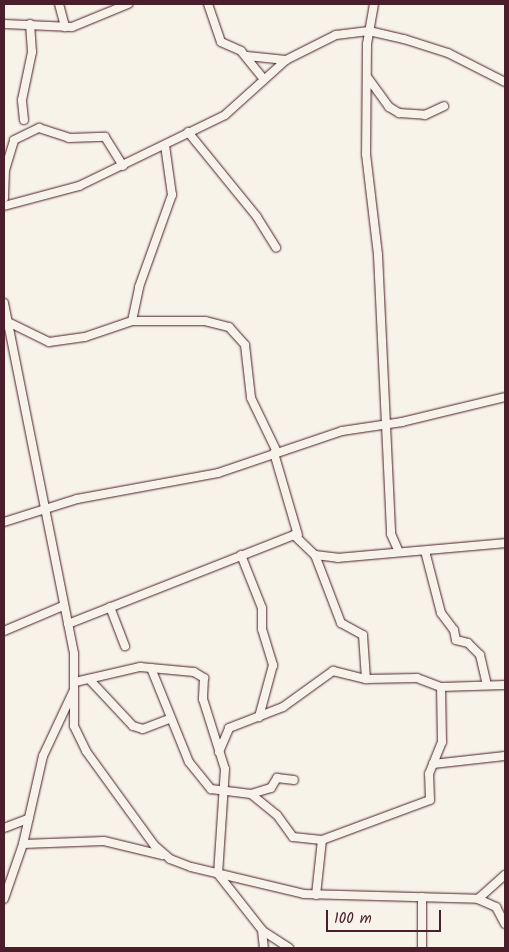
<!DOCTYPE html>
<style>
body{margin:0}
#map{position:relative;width:509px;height:952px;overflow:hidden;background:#f7f3e8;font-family:Kalam,sans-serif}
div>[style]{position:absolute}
.roads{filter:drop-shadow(0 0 1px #4a1f2b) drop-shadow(0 0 1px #4a1f2b)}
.minor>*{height:8px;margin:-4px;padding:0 4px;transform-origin:4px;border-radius:4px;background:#f7f3e8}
span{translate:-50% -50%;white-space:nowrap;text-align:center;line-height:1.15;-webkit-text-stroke:4.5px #f7f3e8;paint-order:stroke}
.frame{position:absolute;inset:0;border:5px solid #4a1f2b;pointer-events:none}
.scale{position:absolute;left:326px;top:910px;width:115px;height:22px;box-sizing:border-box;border:2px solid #4a1f2b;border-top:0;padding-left:6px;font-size:15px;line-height:18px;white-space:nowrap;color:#4a1f2b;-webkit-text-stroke:4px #f7f3e8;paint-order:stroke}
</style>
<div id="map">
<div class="roads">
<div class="minor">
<div style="left:59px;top:4px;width:24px;rotate:75deg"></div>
<div style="left:208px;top:4px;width:40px;rotate:71.1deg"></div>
<div style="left:221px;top:42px;width:22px;rotate:24deg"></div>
<div style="left:241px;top:51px;width:36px;rotate:51deg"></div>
<div style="left:374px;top:4px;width:41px;rotate:99.9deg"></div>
<div style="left:367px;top:44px;width:110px;rotate:90.5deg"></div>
<div style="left:366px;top:154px;width:102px;rotate:83.2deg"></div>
<div style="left:378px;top:255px;width:279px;rotate:87.3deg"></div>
<div style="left:391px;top:534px;width:17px;rotate:66deg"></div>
<div style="left:4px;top:24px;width:68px;rotate:2.5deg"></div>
<div style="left:72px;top:27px;width:61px;rotate:-22.3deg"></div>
<div style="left:247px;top:56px;width:39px;rotate:6deg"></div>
<div style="left:368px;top:78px;width:36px;rotate:54deg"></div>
<div style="left:389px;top:107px;width:12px;rotate:31deg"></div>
<div style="left:399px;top:113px;width:26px;rotate:4deg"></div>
<div style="left:425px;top:115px;width:21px;rotate:-25deg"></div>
<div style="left:24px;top:120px;width:20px;rotate:-96deg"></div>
<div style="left:22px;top:100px;width:49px;rotate:-78.2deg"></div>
<div style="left:32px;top:52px;width:28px;rotate:-94deg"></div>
<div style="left:188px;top:132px;width:109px;rotate:50.9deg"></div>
<div style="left:257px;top:217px;width:36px;rotate:58deg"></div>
<div style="left:4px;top:198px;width:28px;rotate:-88deg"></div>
<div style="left:5px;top:170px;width:31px;rotate:-73deg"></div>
<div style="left:14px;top:140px;width:28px;rotate:-26deg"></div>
<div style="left:39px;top:128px;width:32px;rotate:18deg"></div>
<div style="left:69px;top:138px;width:36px;rotate:-2deg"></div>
<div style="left:105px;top:137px;width:34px;rotate:58deg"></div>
<div style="left:4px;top:206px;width:78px;rotate:-14.9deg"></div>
<div style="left:79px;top:186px;width:162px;rotate:-25.9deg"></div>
<div style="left:225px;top:115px;width:82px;rotate:-42deg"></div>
<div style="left:286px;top:60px;width:56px;rotate:-26.6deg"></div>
<div style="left:336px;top:35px;width:33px;rotate:-7deg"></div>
<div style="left:369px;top:31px;width:36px;rotate:13deg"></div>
<div style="left:404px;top:39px;width:46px;rotate:17.7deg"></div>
<div style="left:448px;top:53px;width:64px;rotate:27deg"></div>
<div style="left:4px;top:303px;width:358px;rotate:78.7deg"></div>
<div style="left:74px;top:654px;width:72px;rotate:90deg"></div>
<div style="left:74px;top:726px;width:28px;rotate:64deg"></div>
<div style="left:86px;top:751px;width:116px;rotate:54.1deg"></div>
<div style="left:154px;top:845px;width:21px;rotate:41deg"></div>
<div style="left:170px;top:859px;width:22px;rotate:21deg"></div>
<div style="left:191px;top:867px;width:116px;rotate:13.4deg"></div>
<div style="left:304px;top:894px;width:174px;rotate:1.6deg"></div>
<div style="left:478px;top:899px;width:20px;rotate:24deg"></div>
<div style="left:496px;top:907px;width:19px;rotate:62deg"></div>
<div style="left:6px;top:321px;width:48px;rotate:26deg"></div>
<div style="left:49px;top:342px;width:36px;rotate:-8deg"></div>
<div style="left:85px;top:337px;width:50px;rotate:-18.8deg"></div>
<div style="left:132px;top:321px;width:73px"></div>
<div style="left:205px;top:321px;width:25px;rotate:14deg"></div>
<div style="left:229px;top:327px;width:24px;rotate:48deg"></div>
<div style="left:245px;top:345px;width:53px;rotate:83.5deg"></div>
<div style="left:251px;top:398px;width:60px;rotate:64.3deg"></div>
<div style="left:132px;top:321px;width:35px;rotate:-78deg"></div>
<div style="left:139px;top:287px;width:98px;rotate:-70.3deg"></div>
<div style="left:172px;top:195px;width:50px;rotate:-98deg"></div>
<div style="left:274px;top:453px;width:85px;rotate:73.7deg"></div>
<div style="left:4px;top:522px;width:77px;rotate:-17.5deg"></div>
<div style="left:77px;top:499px;width:143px;rotate:-10.4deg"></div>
<div style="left:218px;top:473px;width:131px;rotate:-18.7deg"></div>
<div style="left:342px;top:431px;width:61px;rotate:-8.5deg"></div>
<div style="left:402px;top:422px;width:106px;rotate:-13.6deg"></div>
<div style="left:425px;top:551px;width:64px;rotate:75.5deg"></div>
<div style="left:441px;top:613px;width:21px;rotate:53deg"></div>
<div style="left:454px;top:630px;width:10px;rotate:79deg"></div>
<div style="left:456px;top:640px;width:12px;rotate:14deg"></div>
<div style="left:468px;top:643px;width:17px;rotate:45deg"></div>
<div style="left:480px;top:655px;width:31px;rotate:77deg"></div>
<div style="left:241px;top:555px;width:57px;rotate:68.4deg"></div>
<div style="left:262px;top:608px;width:21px;rotate:90deg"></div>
<div style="left:262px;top:629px;width:38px;rotate:73deg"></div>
<div style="left:273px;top:665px;width:54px;rotate:105.1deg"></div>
<div style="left:315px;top:555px;width:73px;rotate:69.1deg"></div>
<div style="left:341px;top:623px;width:25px;rotate:29deg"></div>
<div style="left:363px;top:635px;width:44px;rotate:86.1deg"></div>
<div style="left:110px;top:607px;width:42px;rotate:69deg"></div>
<div style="left:68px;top:624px;width:243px;rotate:-21.5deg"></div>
<div style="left:294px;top:535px;width:29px;rotate:44deg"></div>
<div style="left:315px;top:555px;width:23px;rotate:7deg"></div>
<div style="left:338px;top:558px;width:168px;rotate:-5.1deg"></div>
<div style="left:4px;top:631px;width:64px;rotate:-23deg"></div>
<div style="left:151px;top:668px;width:101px;rotate:68deg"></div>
<div style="left:189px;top:762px;width:35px;rotate:51deg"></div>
<div style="left:211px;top:789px;width:40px;rotate:7.1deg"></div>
<div style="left:251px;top:794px;width:21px;rotate:-17deg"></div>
<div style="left:271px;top:788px;width:12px;rotate:-59deg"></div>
<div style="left:277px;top:778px;width:17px;rotate:7deg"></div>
<div style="left:89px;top:679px;width:64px;rotate:46.9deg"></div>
<div style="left:133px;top:726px;width:10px;rotate:17deg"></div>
<div style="left:143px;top:729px;width:30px;rotate:-21deg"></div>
<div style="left:75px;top:682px;width:67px;rotate:-13deg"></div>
<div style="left:140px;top:667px;width:54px;rotate:5.3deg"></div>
<div style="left:194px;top:672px;width:12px;rotate:31deg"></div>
<div style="left:204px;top:678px;width:21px;rotate:93deg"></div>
<div style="left:203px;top:699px;width:73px;rotate:72.6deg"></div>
<div style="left:225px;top:769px;width:105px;rotate:93.8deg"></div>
<div style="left:218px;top:874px;width:71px;rotate:51.8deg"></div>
<div style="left:262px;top:930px;width:18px;rotate:84deg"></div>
<div style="left:219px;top:752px;width:26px;rotate:-67deg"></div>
<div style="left:229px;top:728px;width:58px;rotate:-21.3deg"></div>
<div style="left:283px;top:707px;width:62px;rotate:-35.8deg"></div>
<div style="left:333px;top:671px;width:34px;rotate:14deg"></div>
<div style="left:366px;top:679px;width:51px;rotate:-1.1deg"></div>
<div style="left:417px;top:678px;width:26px;rotate:21deg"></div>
<div style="left:433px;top:764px;width:72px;rotate:-6.3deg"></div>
<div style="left:251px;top:794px;width:33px;rotate:39deg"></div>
<div style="left:277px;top:815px;width:27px;rotate:54deg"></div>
<div style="left:293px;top:837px;width:29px;rotate:6deg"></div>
<div style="left:4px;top:828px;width:26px;rotate:-21deg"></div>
<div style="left:23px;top:844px;width:81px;rotate:-2.1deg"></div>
<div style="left:104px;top:841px;width:60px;rotate:13.6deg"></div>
<div style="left:316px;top:895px;width:55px;rotate:-83.8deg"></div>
<div style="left:322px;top:840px;width:115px;rotate:-20.3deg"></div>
<div style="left:430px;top:800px;width:26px;rotate:-92deg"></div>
<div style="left:429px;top:774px;width:35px;rotate:-68deg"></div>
<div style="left:442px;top:742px;width:55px;rotate:-91deg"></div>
<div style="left:441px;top:687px;width:64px;rotate:-1.8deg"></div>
<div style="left:4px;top:899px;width:58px;rotate:-70.9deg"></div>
<div style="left:23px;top:844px;width:90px;rotate:-77.2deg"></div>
<div style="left:43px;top:756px;width:71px;rotate:-64.9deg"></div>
<div style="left:478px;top:899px;width:36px;rotate:-42deg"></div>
<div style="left:263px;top:931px;width:31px;rotate:33deg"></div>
<div style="left:422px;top:948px;width:51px;rotate:-90deg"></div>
</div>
</div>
<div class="frame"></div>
<div class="scale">100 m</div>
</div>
